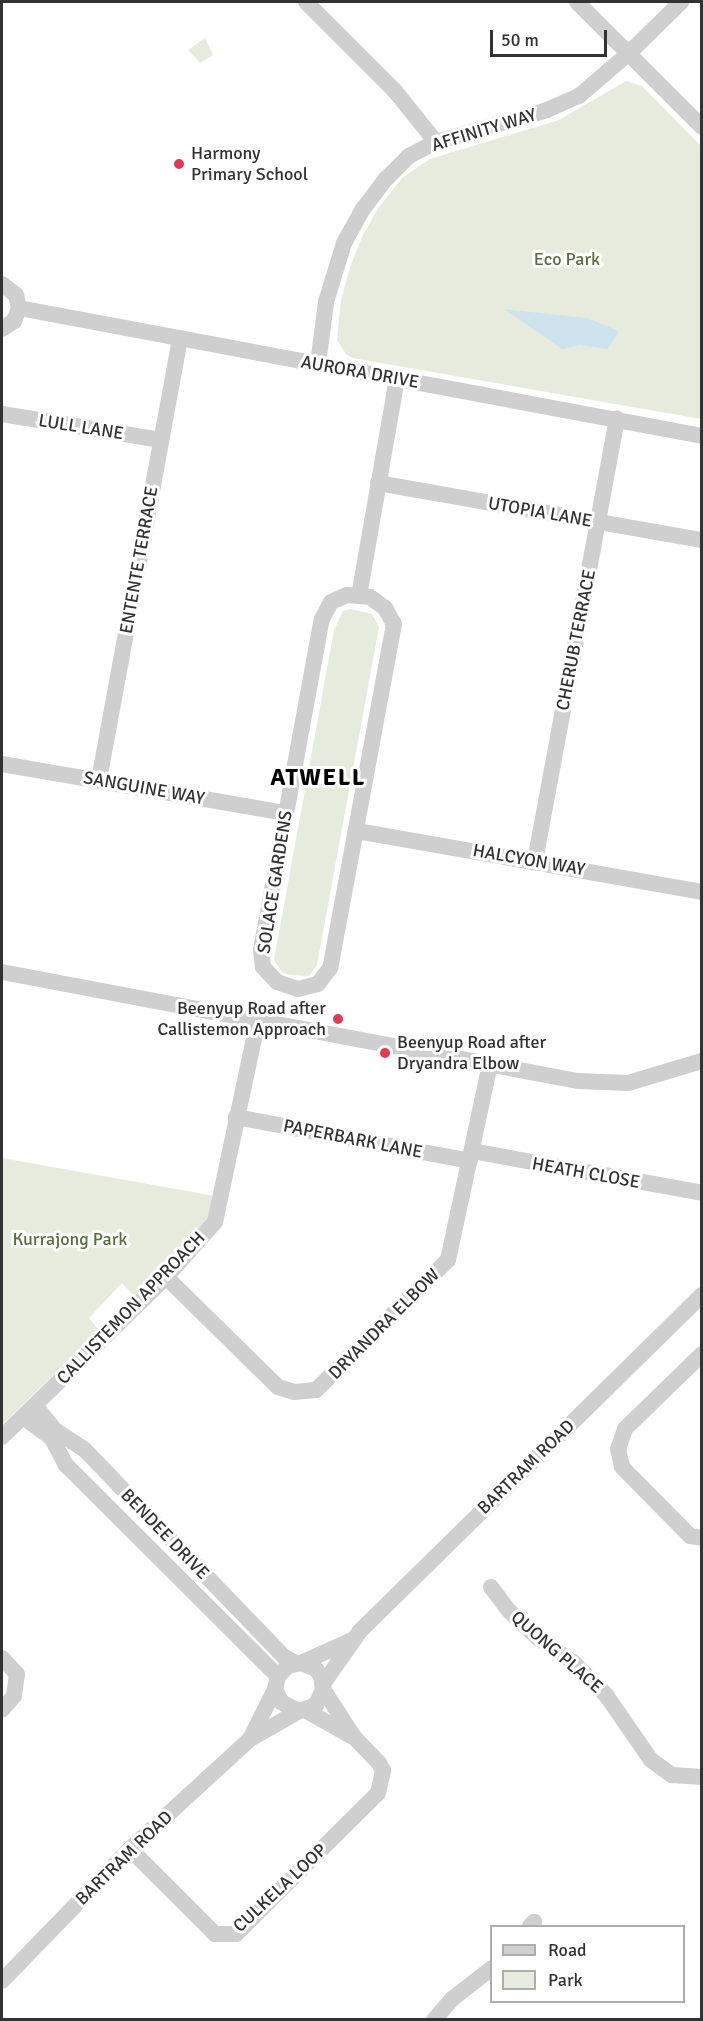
<!DOCTYPE html>
<style>
body{margin:0}
#map{position:relative;width:703px;height:2021px;overflow:hidden;background:#fff;font-family:Signika,sans-serif}
div>[style]{position:absolute}
.green>*{inset:0;background:#e6ebde}
.water>*{inset:0;background:#cee3ed}
.minor>*{height:16px;margin:-8px;padding:0 8px;transform-origin:8px;border-radius:8px;background:#cfcfcf}
.dots>*{width:16px;height:16px;translate:-50% -50%;box-sizing:border-box;border:3px solid #fff;border-radius:50%}
span{translate:-50% -50%;white-space:nowrap;text-align:center;line-height:1.15;-webkit-text-stroke:6px #fff;paint-order:stroke}
.street-label{font-size:18px;color:#323232}
.poi-label{font-size:18px;color:#323232}
.left{translate:0 -50%;text-align:left}
.right{translate:-100% -50%;text-align:right}
.park-label{font-size:18px;color:#596e3f}
.district-label{font-size:24px;color:#000;font-weight:700;letter-spacing:1.5px}
.frame{position:absolute;inset:0;border:3px solid #323232;pointer-events:none}
.legend{position:absolute;left:490px;top:1925px;width:195px;height:78px;box-sizing:border-box;background:#fff;border:2px solid #adadad;margin:0;padding:8px 10px;list-style:none;font-size:18px;color:#323232}
.legend li{display:flex;align-items:center;gap:12px;height:30px}
.legend b{width:30px;border:2px solid #adadad}
.scale{position:absolute;left:490px;top:30px;width:117px;height:27px;box-sizing:border-box;border:3px solid #323232;border-top:0;padding-left:8px;font-size:18px;line-height:21px;white-space:nowrap;color:#323232;-webkit-text-stroke:4px #fff;paint-order:stroke}
</style>
<div id="map">
<div class="green">
<div style="clip-path:polygon(205px 38px,213px 55px,200px 63px,188px 50px)"></div>
<div style="clip-path:polygon(626px 81px,642px 86px,701px 146px,701px 419px,352px 358px,346px 354px,337px 340px,341px 300px,350px 267px,362px 237px,379px 207px,403px 177px,430px 159px,559px 120px)"></div>
<div style="clip-path:polygon(351px 609px,372px 614px,379px 627px,317px 965px,309px 976px,290px 975px,283px 973px,274px 960px,334px 630px,343px 611px)"></div>
<div style="clip-path:polygon(2px 1158px,215px 1196px,210px 1216px,202px 1228px,134px 1296px,122px 1283px,89px 1318px,99px 1330px,2px 1425px)"></div>
</div>
<div class="water">
<div style="clip-path:polygon(504px 309px,587px 318px,619px 331px,608px 349px,580px 345px,562px 349px)"></div>
</div>
<div class="minor">
<div style="left:306px;top:2px;width:126px;rotate:45deg"></div>
<div style="left:395px;top:91px;width:65px;rotate:51.2deg"></div>
<div style="left:577px;top:2px;width:177px;rotate:45deg"></div>
<div style="left:2px;top:284px;width:18px;rotate:38deg"></div>
<div style="left:16px;top:295px;width:13px;rotate:77deg"></div>
<div style="left:19px;top:308px;width:14px;rotate:111deg"></div>
<div style="left:14px;top:321px;width:14px;rotate:146deg"></div>
<div style="left:19px;top:308px;width:695px;rotate:10.61deg"></div>
<div style="left:318px;top:364px;width:63px;rotate:-82.6deg"></div>
<div style="left:326px;top:302px;width:62px;rotate:-73deg"></div>
<div style="left:344px;top:243px;width:39px;rotate:-61deg"></div>
<div style="left:363px;top:209px;width:38px;rotate:-53deg"></div>
<div style="left:386px;top:179px;width:33px;rotate:-45deg"></div>
<div style="left:409px;top:156px;width:27px;rotate:-28deg"></div>
<div style="left:433px;top:143px;width:119px;rotate:-16.1deg"></div>
<div style="left:547px;top:110px;width:35px;rotate:-24deg"></div>
<div style="left:579px;top:96px;width:66px;rotate:-40.7deg"></div>
<div style="left:629px;top:53px;width:73px;rotate:-44.4deg"></div>
<div style="left:2px;top:414px;width:161px;rotate:9.3deg"></div>
<div style="left:378px;top:483px;width:329px;rotate:10deg"></div>
<div style="left:347px;top:595px;width:23px;rotate:5deg"></div>
<div style="left:370px;top:597px;width:19px;rotate:36deg"></div>
<div style="left:385px;top:608px;width:18px;rotate:61deg"></div>
<div style="left:394px;top:624px;width:350px;rotate:100.5deg"></div>
<div style="left:330px;top:968px;width:20px;rotate:127deg"></div>
<div style="left:318px;top:984px;width:21px;rotate:166deg"></div>
<div style="left:298px;top:989px;width:22px;rotate:-162deg"></div>
<div style="left:277px;top:982px;width:21px;rotate:-133deg"></div>
<div style="left:263px;top:967px;width:17px;rotate:-97deg"></div>
<div style="left:261px;top:950px;width:337px;rotate:-79.6deg"></div>
<div style="left:322px;top:619px;width:19px;rotate:-62deg"></div>
<div style="left:331px;top:602px;width:17px;rotate:-24deg"></div>
<div style="left:359px;top:596px;width:221px;rotate:-80.1deg"></div>
<div style="left:2px;top:764px;width:288px;rotate:9.8deg"></div>
<div style="left:99px;top:780px;width:447px;rotate:-79.6deg"></div>
<div style="left:357px;top:831px;width:350px;rotate:10deg"></div>
<div style="left:535px;top:861px;width:450px;rotate:-79.5deg"></div>
<div style="left:2px;top:972px;width:586px;rotate:10.72deg"></div>
<div style="left:578px;top:1081px;width:50px;rotate:2.3deg"></div>
<div style="left:628px;top:1083px;width:77px;rotate:-16.6deg"></div>
<div style="left:236px;top:1117px;width:238px;rotate:10.6deg"></div>
<div style="left:472px;top:1151px;width:234px;rotate:10.3deg"></div>
<div style="left:166px;top:1277px;width:157px;rotate:44.5deg"></div>
<div style="left:278px;top:1387px;width:17px;rotate:17deg"></div>
<div style="left:294px;top:1392px;width:22px;rotate:-5deg"></div>
<div style="left:316px;top:1390px;width:185px;rotate:-44.6deg"></div>
<div style="left:448px;top:1260px;width:200px;rotate:-77.9deg"></div>
<div style="left:702px;top:1354px;width:107px;rotate:135.8deg"></div>
<div style="left:625px;top:1429px;width:21px;rotate:109deg"></div>
<div style="left:618px;top:1449px;width:18px;rotate:77deg"></div>
<div style="left:622px;top:1467px;width:97px;rotate:45.4deg"></div>
<div style="left:690px;top:1536px;width:12px;rotate:9deg"></div>
<div style="left:35px;top:1406px;width:33px;rotate:50deg"></div>
<div style="left:56px;top:1431px;width:33px;rotate:33deg"></div>
<div style="left:84px;top:1449px;width:287px;rotate:46.1deg"></div>
<div style="left:283px;top:1656px;width:14px;rotate:30deg"></div>
<div style="left:23px;top:1417px;width:34px;rotate:36deg"></div>
<div style="left:51px;top:1437px;width:32px;rotate:62deg"></div>
<div style="left:66px;top:1465px;width:299px;rotate:44.9deg"></div>
<div style="left:2px;top:1437px;width:229px;rotate:-44.3deg"></div>
<div style="left:166px;top:1277px;width:74px;rotate:-48.3deg"></div>
<div style="left:215px;top:1222px;width:207px;rotate:-78deg"></div>
<div style="left:491px;top:1587px;width:30px;rotate:53deg"></div>
<div style="left:509px;top:1611px;width:40px;rotate:43deg"></div>
<div style="left:538px;top:1638px;width:42px;rotate:34.4deg"></div>
<div style="left:573px;top:1662px;width:47px;rotate:45deg"></div>
<div style="left:606px;top:1695px;width:79px;rotate:55.3deg"></div>
<div style="left:651px;top:1760px;width:26px;rotate:36deg"></div>
<div style="left:672px;top:1775px;width:30px;rotate:4deg"></div>
<div style="left:2px;top:1658px;width:22px;rotate:47deg"></div>
<div style="left:17px;top:1674px;width:22px;rotate:98deg"></div>
<div style="left:14px;top:1696px;width:18px;rotate:131deg"></div>
<div style="left:301px;top:1663px;width:54px;rotate:-24.2deg"></div>
<div style="left:323px;top:1684px;width:65px;rotate:-55.1deg"></div>
<div style="left:360px;top:1631px;width:479px;rotate:-44.5deg"></div>
<div style="left:305px;top:1710px;width:53px;rotate:29.5deg"></div>
<div style="left:250px;top:1739px;width:56px;rotate:-63.4deg"></div>
<div style="left:130px;top:1849px;width:120px;rotate:45deg"></div>
<div style="left:215px;top:1934px;width:21px"></div>
<div style="left:236px;top:1934px;width:200px;rotate:-44.8deg"></div>
<div style="left:378px;top:1793px;width:23px;rotate:-77deg"></div>
<div style="left:383px;top:1771px;width:9px;rotate:-117deg"></div>
<div style="left:379px;top:1763px;width:36px;rotate:-134deg"></div>
<div style="left:354px;top:1737px;width:57px;rotate:-122.9deg"></div>
<div style="left:323px;top:1689px;width:13px;rotate:-99deg"></div>
<div style="left:321px;top:1676px;width:9px;rotate:-126deg"></div>
<div style="left:316px;top:1669px;width:16px;rotate:-158deg"></div>
<div style="left:301px;top:1663px;width:13px;rotate:167deg"></div>
<div style="left:288px;top:1666px;width:14px;rotate:135deg"></div>
<div style="left:278px;top:1676px;width:13px;rotate:103deg"></div>
<div style="left:275px;top:1689px;width:14px;rotate:65deg"></div>
<div style="left:281px;top:1702px;width:20px;rotate:27deg"></div>
<div style="left:299px;top:1711px;width:18px;rotate:-19deg"></div>
<div style="left:316px;top:1705px;width:17px;rotate:-66deg"></div>
<div style="left:530px;top:1926px;width:6px;rotate:-45deg"></div>
<div style="left:2px;top:1981px;width:184px;rotate:-45.9deg"></div>
<div style="left:130px;top:1849px;width:163px;rotate:-42.5deg"></div>
<div style="left:250px;top:1739px;width:56px;rotate:-29.7deg"></div>
<div style="left:434px;top:2020px;width:28px;rotate:-49deg"></div>
<div style="left:452px;top:1999px;width:51px;rotate:-37.8deg"></div>
</div>
<div class="dots">
<div style="left:179px;top:164px;background:#e33a54"></div>
<div style="left:338px;top:1019px;background:#e33a54"></div>
<div style="left:385px;top:1053px;background:#e33a54"></div>
</div>
<div class="street-label">
<span style="left:484px;top:130px;rotate:-17deg">AFFINITY WAY</span>
<span style="left:360px;top:372px;rotate:10deg">AURORA DRIVE</span>
<span style="left:81px;top:427px;rotate:9deg">LULL LANE</span>
<span style="left:540px;top:512px;rotate:10deg">UTOPIA LANE</span>
<span style="left:139px;top:560px;rotate:-80deg">ENTENTE TERRACE</span>
<span style="left:576px;top:640px;rotate:-79deg">CHERUB TERRACE</span>
<span style="left:144px;top:788px;rotate:10deg">SANGUINE WAY</span>
<span style="left:529px;top:860px;rotate:10deg">HALCYON WAY</span>
<span style="left:275px;top:882px;rotate:-81deg">SOLACE GARDENS</span>
<span style="left:353px;top:1139px;rotate:11deg">PAPERBARK LANE</span>
<span style="left:586px;top:1173px;rotate:10deg">HEATH CLOSE</span>
<span style="left:131px;top:1308px;rotate:-46deg">CALLISTEMON APPROACH</span>
<span style="left:384px;top:1324px;rotate:-45deg">DRYANDRA ELBOW</span>
<span style="left:526px;top:1467px;rotate:-44deg">BARTRAM ROAD</span>
<span style="left:165px;top:1534px;rotate:46deg">BENDEE DRIVE</span>
<span style="left:557px;top:1652px;rotate:41deg">QUONG PLACE</span>
<span style="left:124px;top:1858px;rotate:-44deg">BARTRAM ROAD</span>
<span style="left:280px;top:1888px;rotate:-43deg">CULKELA LOOP</span>
</div>
<div class="poi-label">
<span class="left" style="left:191px;top:164px">Harmony<br>Primary School</span>
<span class="right" style="left:326px;top:1019px">Beenyup Road after<br>Callistemon Approach</span>
<span class="left" style="left:397px;top:1053px">Beenyup Road after<br>Dryandra Elbow</span>
</div>
<div class="park-label">
<span style="left:567px;top:259px">Eco Park</span>
<span style="left:70px;top:1239px">Kurrajong Park</span>
</div>
<div class="district-label">
<span style="left:318px;top:778px">ATWELL</span>
</div>
<div class="frame"></div>
<ul class="legend">
<li><b style="height:8px;background:#cfcfcf"></b>Road</li>
<li><b style="height:16px;background:#e6ebde"></b>Park</li>
</ul>
<div class="scale">50 m</div>
</div>
